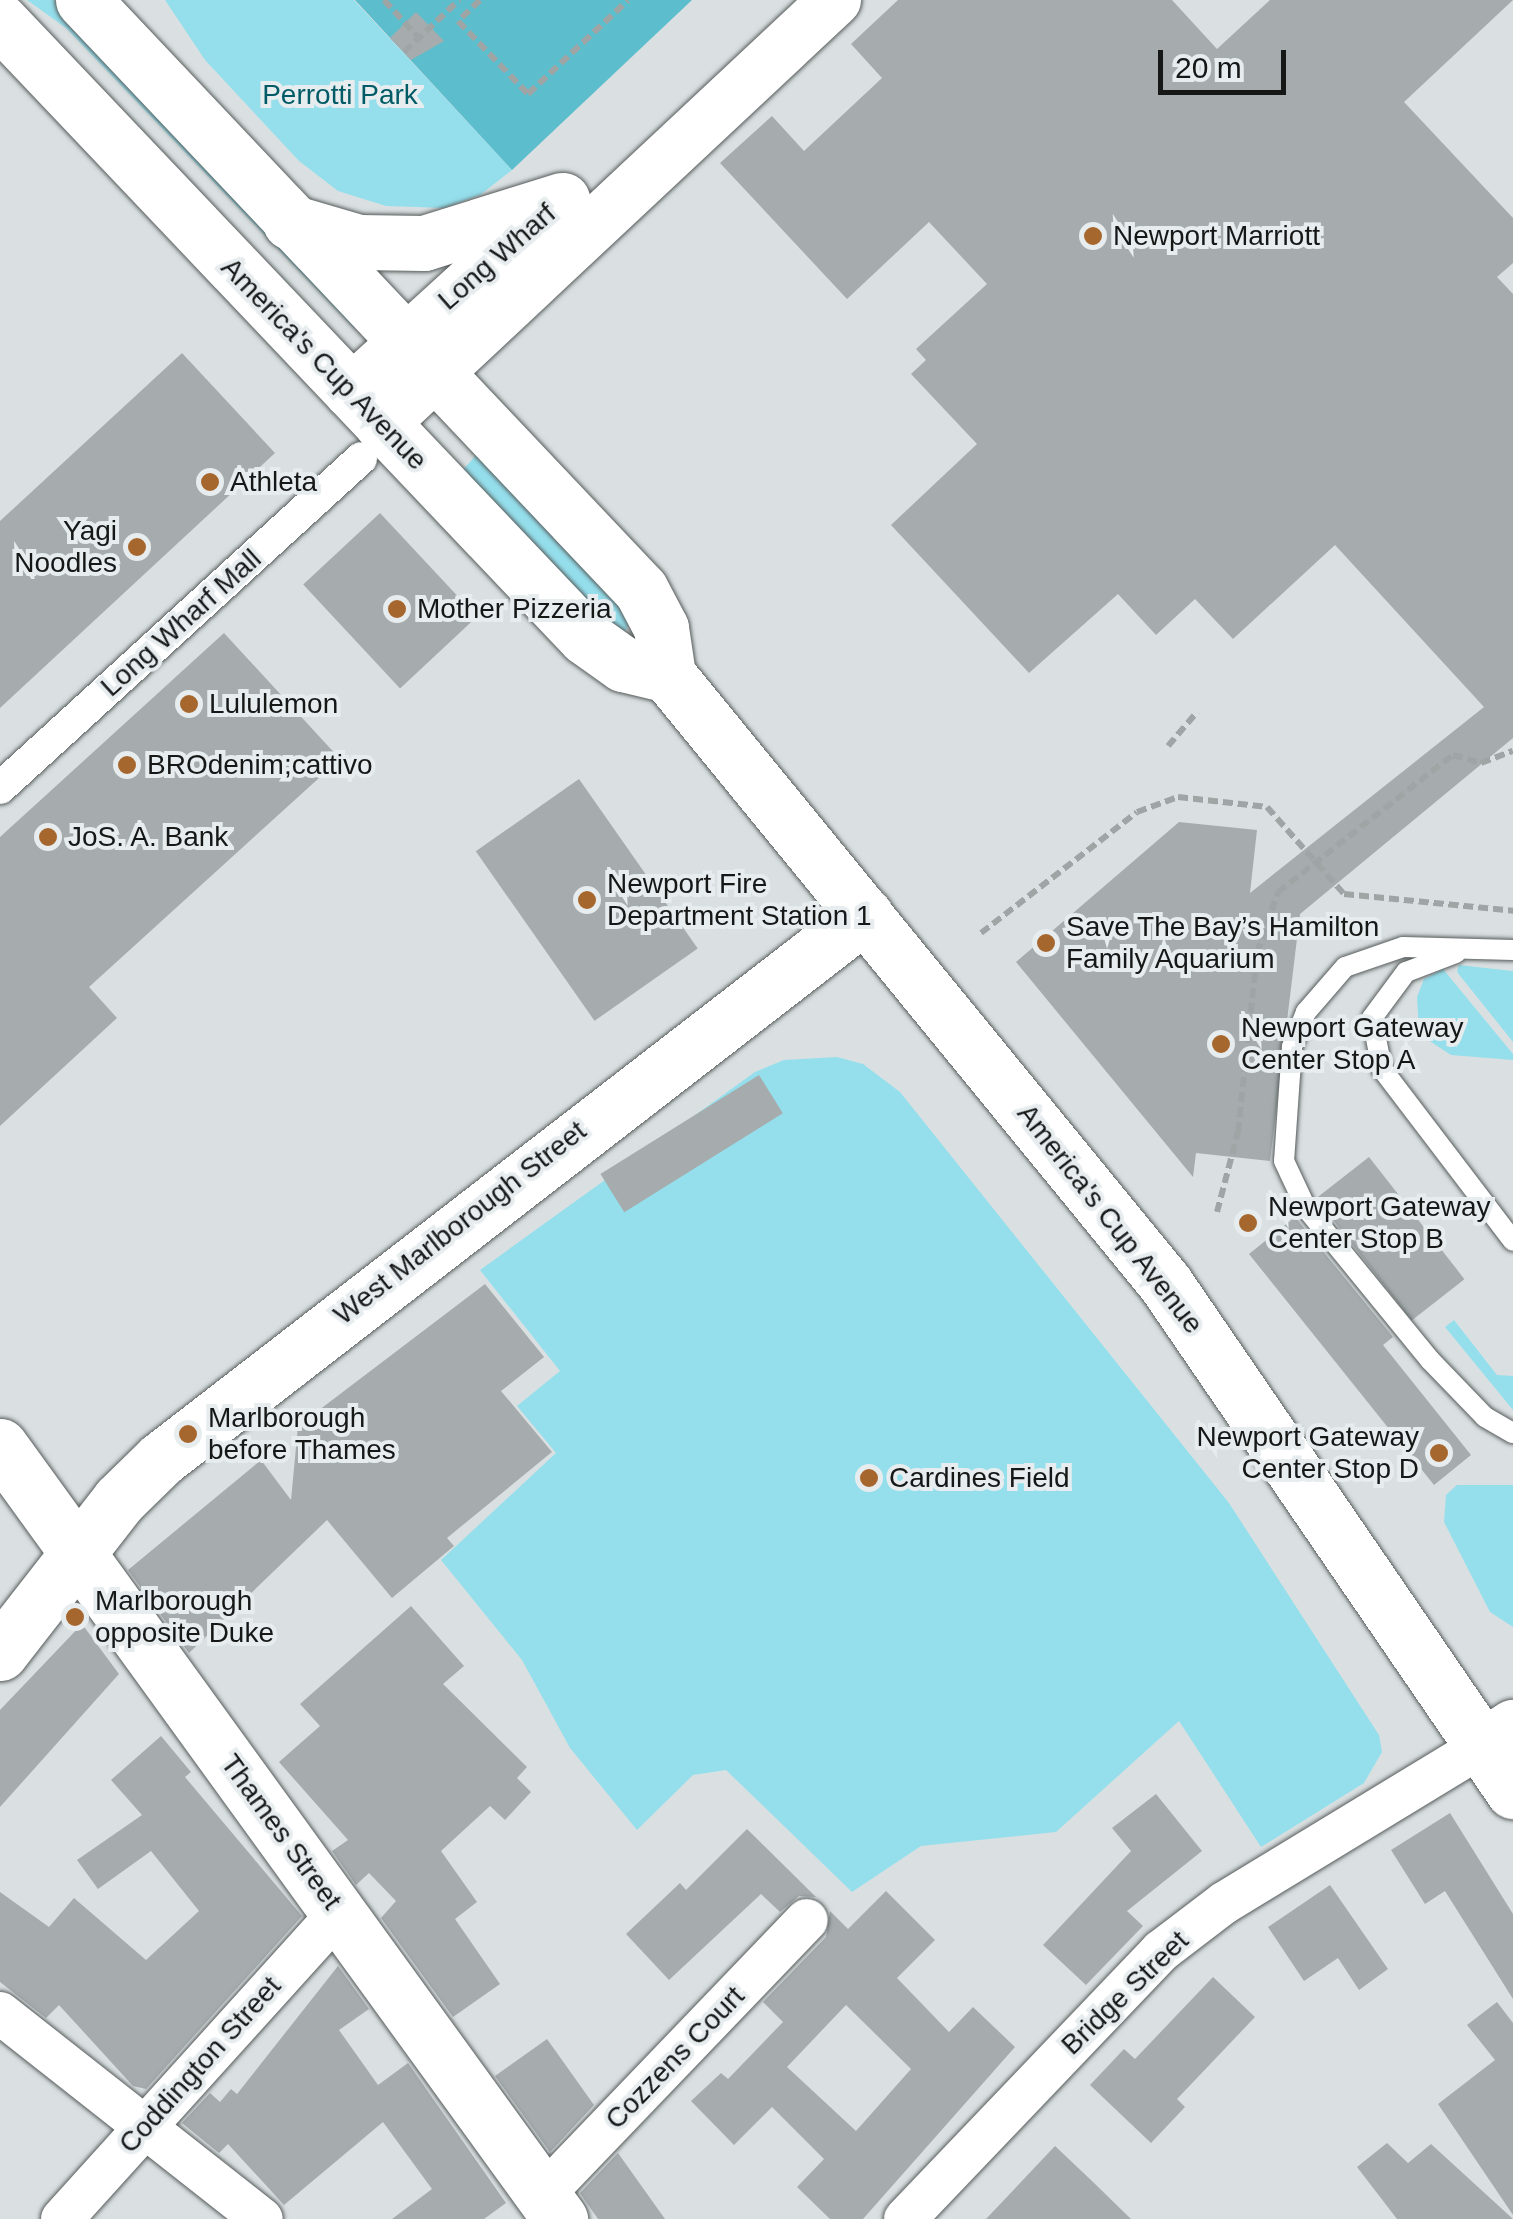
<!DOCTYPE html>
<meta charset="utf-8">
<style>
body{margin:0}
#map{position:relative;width:1513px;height:2219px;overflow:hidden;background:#dae0e1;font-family:Helvetica,sans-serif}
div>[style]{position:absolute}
.green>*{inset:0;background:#95dfec}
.water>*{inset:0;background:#5cbdcd}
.building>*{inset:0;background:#a6acad;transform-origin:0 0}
.path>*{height:6px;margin-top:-3px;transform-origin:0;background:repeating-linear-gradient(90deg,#9fa4a4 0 10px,transparent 0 15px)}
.roads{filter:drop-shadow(0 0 2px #565b5b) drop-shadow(0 0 2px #565b5b)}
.service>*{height:20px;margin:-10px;padding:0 10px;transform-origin:10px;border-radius:10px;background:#fff}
.pedestrian>*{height:32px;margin:-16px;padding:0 16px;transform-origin:16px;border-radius:16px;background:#fff}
.minor>*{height:42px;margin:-21px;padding:0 21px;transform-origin:21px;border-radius:21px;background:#fff}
.tertiary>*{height:52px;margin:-26px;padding:0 26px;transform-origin:26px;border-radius:26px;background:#fff}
.secondary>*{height:55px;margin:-27.5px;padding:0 27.5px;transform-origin:27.5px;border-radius:27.5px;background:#fff}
.primary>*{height:55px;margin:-27.5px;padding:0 27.5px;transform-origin:27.5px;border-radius:27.5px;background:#fff}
.dots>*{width:28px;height:28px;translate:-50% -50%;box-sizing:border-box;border:5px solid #e7edee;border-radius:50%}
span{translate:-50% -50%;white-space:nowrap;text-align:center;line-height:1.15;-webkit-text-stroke:8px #e7edee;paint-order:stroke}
.park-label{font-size:28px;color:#015b66}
.poi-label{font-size:28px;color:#161818}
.left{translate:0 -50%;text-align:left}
.right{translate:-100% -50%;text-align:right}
.street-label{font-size:28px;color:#161818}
.scale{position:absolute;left:1158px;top:50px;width:128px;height:45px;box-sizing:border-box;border:5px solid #161818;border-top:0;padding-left:12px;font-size:30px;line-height:35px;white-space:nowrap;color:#161818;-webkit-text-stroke:8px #e7edee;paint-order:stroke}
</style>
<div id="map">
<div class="green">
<div style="clip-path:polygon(27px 0,54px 0,359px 324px,354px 328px,66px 28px)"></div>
<div style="clip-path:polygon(165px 0,354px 0,512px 170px,480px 195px,444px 208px,386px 206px,338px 191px,299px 161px,205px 60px)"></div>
<div style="clip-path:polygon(476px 455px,633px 617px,624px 633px,615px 634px,463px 470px)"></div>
<div style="clip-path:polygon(1459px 965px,1513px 971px,1513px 1042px,1457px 972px)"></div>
<div style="clip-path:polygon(1443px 969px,1513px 1054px,1513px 1060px,1451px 1055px,1419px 1034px,1417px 997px,1424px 979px)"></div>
<div style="clip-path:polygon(837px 1057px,863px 1064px,900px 1092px,1229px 1503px,1379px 1735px,1382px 1752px,1364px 1783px,1261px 1847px,1179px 1721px,1056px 1832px,921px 1846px,852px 1892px,726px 1770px,693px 1775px,637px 1830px,570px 1748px,522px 1660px,441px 1560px,556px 1453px,517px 1406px,560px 1371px,480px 1270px,755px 1072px,784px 1060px)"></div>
<div style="clip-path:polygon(1454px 1320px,1497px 1375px,1513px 1376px,1513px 1410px,1445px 1327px)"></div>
<div style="clip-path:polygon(1457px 1485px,1513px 1485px,1513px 1627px,1490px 1612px,1444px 1522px,1446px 1495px)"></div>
</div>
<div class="water">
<div style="clip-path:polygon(355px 0,692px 0,512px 170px)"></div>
</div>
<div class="building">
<div style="clip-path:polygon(898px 0,1172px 0,1217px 49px,1270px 0,1513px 0,1404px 102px,1513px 218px,1513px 263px,1497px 277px,1513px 294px,1513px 738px,1300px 914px,1270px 1161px,1196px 1153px,1193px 1177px,1016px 962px,1179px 822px,1257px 830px,1250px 893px,1484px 707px,1335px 545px,1233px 639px,1195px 599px,1156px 635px,1118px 594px,1029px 673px,891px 525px,977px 444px,911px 374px,926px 360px,916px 349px,987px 284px,929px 222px,847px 299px,720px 163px,772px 116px,804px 151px,882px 78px,851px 44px)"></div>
<div style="clip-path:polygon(416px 12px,444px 41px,411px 60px,390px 38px)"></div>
<div style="clip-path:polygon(182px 353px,275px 453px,0 708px,0 521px)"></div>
<div style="left:380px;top:513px;width:142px;height:105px;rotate:47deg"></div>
<div style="clip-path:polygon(224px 633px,340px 759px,89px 987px,117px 1018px,0 1126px,0 837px)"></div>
<div style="left:579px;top:779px;width:207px;height:126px;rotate:55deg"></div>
<div style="left:759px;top:1075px;width:45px;height:187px;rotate:58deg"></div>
<div style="left:1369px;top:1157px;width:155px;height:67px;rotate:52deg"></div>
<div style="clip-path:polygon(1295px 1217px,1393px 1337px,1383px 1345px,1471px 1455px,1434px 1485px,1249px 1254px)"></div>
<div style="clip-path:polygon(485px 1284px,544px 1357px,501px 1391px,552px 1452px,447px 1538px,454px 1546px,392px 1598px,327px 1520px,189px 1653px,128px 1570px,261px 1460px,291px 1500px,298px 1426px)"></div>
<div style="clip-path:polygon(411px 1606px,464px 1666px,443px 1684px,527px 1767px,517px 1778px,531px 1792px,505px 1820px,490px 1806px,441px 1851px,477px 1902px,455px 1919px,500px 1984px,453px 2017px,381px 1918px,396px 1901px,369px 1873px,356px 1885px,332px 1851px,348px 1840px,279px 1762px,320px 1726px,300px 1704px)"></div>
<div style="clip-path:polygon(82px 1624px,119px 1674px,0 1807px,0 1710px)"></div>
<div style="clip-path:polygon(161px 1736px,191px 1772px,185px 1777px,302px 1916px,146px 2089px,133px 2086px,59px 2005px,46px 2018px,0 1982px,0 1892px,49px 1927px,74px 1898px,146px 1960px,199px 1911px,151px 1851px,98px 1889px,77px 1860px,142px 1815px,111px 1780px)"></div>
<div style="clip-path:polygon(1156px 1794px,1202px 1851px,1127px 1911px,1143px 1926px,1086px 1985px,1043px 1945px,1131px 1851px,1112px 1828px)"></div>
<div style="clip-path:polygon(1450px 1813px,1513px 1914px,1513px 1999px,1445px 1891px,1425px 1904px,1391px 1850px)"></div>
<div style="clip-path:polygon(747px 1829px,816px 1897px,799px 1896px,780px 1912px,761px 1894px,669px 1980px,626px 1934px,680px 1883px,686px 1890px)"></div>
<div style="clip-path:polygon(1330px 1885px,1388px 1969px,1359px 1990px,1338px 1958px,1304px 1981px,1268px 1927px)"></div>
<div style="clip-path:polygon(evenodd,886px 1891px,935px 1940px,897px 1978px,949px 2032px,973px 2007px,1015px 2047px,863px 2219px,830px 2219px,797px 2187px,824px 2159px,772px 2107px,734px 2145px,691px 2101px,721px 2073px,728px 2079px,783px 2022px,763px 2002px,826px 1937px,830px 1911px,848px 1929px,886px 1891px,846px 2005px,911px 2069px,856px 2131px,787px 2067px,846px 2005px)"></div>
<div style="clip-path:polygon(338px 1966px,369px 2009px,339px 2030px,378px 2085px,408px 2063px,506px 2203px,484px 2219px,392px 2219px,432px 2189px,383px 2122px,284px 2205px,228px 2144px,219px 2153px,182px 2123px,210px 2093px,220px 2102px,231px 2089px,237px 2094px)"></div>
<div style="clip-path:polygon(1213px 1977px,1255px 2017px,1177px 2099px,1185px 2107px,1151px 2143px,1090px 2085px,1124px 2049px,1135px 2059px)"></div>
<div style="clip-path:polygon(1497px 2002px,1513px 2023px,1513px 2215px,1438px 2104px,1495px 2060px,1467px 2025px)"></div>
<div style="clip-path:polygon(547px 2039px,594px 2105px,550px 2152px,495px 2076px)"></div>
<div style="clip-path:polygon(1387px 2143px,1408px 2163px,1431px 2144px,1513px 2219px,1397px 2219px,1357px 2167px)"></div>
<div style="clip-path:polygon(1055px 2146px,1092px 2181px,1131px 2219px,986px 2219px)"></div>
<div style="clip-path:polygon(618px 2153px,665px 2219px,598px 2219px,580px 2193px)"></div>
</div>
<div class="path">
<div style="left:384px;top:0;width:52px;rotate:47.4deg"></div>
<div style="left:480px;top:0;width:30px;rotate:136deg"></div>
<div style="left:458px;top:21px;width:101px;rotate:46.2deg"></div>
<div style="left:528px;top:94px;width:137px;rotate:-43.2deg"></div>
<div style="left:404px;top:52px;width:76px;rotate:-43.4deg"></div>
<div style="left:1168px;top:746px;width:45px;rotate:-49.5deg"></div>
<div style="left:981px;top:933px;width:197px;rotate:-37.8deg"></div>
<div style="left:1137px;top:812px;width:44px;rotate:-20.1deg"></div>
<div style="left:1178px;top:797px;width:90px;rotate:6.4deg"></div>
<div style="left:1267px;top:807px;width:116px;rotate:48.5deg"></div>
<div style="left:1344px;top:894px;width:170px;rotate:5.7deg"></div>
<div style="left:1217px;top:1212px;width:83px;rotate:-75.3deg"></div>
<div style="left:1238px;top:1132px;width:180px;rotate:-83.9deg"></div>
<div style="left:1257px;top:953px;width:65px;rotate:-71deg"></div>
<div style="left:1278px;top:892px;width:222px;rotate:-38.1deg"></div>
<div style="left:1453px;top:755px;width:29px;rotate:16deg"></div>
<div style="left:1481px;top:763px;width:34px;rotate:-21deg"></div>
</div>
<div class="roads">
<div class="service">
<div style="left:1513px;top:950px;width:110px;rotate:-178.4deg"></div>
<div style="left:1403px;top:947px;width:61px;rotate:161deg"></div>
<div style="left:1345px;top:967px;width:60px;rotate:130.9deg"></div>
<div style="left:1306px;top:1012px;width:38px;rotate:112deg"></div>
<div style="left:1292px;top:1047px;width:114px;rotate:94deg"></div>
<div style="left:1284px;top:1161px;width:52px;rotate:64.9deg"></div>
<div style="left:1306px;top:1208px;width:196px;rotate:50.8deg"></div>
<div style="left:1430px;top:1360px;width:79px;rotate:46deg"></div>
<div style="left:1485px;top:1417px;width:32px;rotate:30deg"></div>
<div style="left:1456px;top:953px;width:53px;rotate:159.2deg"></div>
<div style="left:1406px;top:972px;width:57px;rotate:126.5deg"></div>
<div style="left:1372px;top:1018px;width:52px;rotate:78.9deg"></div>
<div style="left:1382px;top:1069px;width:216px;rotate:52.7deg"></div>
</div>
<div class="pedestrian">
<div style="left:0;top:788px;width:489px;rotate:-42.4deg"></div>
</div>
<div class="minor">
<div style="left:0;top:2013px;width:333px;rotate:38.2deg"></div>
<div style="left:543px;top:2195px;width:381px;rotate:-46.2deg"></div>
<div style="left:62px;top:2219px;width:413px;rotate:-47.9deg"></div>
<div style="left:905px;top:2219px;width:371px;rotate:-46.3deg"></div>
<div style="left:1161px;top:1951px;width:79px;rotate:-37.3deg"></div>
<div style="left:1224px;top:1903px;width:302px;rotate:-31.3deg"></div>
</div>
<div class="tertiary">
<div style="left:350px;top:392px;width:284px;rotate:-42.3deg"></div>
<div style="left:381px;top:425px;width:622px;rotate:-43.11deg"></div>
<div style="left:1482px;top:1746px;width:37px;rotate:-33deg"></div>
</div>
<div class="secondary">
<div style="left:0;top:1446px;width:955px;rotate:54.08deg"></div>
</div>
<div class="primary">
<div style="left:83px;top:0;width:812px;rotate:46.6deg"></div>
<div style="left:641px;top:590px;width:43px;rotate:62.2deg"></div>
<div style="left:661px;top:628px;width:48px;rotate:81.5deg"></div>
<div style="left:668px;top:675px;width:785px;rotate:50.74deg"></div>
<div style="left:1165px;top:1283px;width:616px;rotate:55.59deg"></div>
<div style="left:0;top:21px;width:850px;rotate:46.48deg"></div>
<div style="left:585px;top:637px;width:47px;rotate:35.4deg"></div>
<div style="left:623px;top:664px;width:46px;rotate:13.7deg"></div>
<div style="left:290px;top:222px;width:72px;rotate:16.2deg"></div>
<div style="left:359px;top:242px;width:65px;rotate:0.9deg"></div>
<div style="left:424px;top:243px;width:145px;rotate:-17.3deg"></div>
<div style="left:0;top:1653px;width:194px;rotate:-52.1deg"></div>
<div style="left:119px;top:1500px;width:59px;rotate:-44.3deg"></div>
<div style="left:161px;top:1459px;width:890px;rotate:-37.69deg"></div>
</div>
</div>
<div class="dots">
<div style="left:1093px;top:236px;background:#a6672f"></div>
<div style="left:210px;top:482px;background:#a6672f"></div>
<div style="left:137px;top:547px;background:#a6672f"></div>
<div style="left:397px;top:609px;background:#a6672f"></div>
<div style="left:189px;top:704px;background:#a6672f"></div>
<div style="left:127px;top:765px;background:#a6672f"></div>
<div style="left:48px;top:837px;background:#a6672f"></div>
<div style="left:587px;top:900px;background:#a6672f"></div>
<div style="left:1046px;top:943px;background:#a6672f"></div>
<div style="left:1221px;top:1044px;background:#a6672f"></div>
<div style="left:1248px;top:1223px;background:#a6672f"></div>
<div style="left:188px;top:1434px;background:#a6672f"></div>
<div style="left:1439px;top:1453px;background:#a6672f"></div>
<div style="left:869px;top:1478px;background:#a6672f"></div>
<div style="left:75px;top:1617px;background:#a6672f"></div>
</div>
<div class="park-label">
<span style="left:340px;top:95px">Perrotti Park</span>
</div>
<div class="poi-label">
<span class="left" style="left:1113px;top:236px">Newport Marriott</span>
<span class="left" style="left:230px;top:482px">Athleta</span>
<span class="right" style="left:117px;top:547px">Yagi<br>Noodles</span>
<span class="left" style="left:417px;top:609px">Mother Pizzeria</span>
<span class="left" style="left:209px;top:704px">Lululemon</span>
<span class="left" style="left:147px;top:765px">BROdenim;cattivo</span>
<span class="left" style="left:68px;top:837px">JoS. A. Bank</span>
<span class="left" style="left:607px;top:900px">Newport Fire<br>Department Station 1</span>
<span class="left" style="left:1066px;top:943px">Save The Bay’s Hamilton<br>Family Aquarium</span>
<span class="left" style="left:1241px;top:1044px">Newport Gateway<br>Center Stop A</span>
<span class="left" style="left:1268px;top:1223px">Newport Gateway<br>Center Stop B</span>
<span class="left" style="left:208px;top:1434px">Marlborough<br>before Thames</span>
<span class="right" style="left:1419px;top:1453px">Newport Gateway<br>Center Stop D</span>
<span class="left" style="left:889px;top:1478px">Cardines Field</span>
<span class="left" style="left:95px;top:1617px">Marlborough<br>opposite Duke</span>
</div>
<div class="street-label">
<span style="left:497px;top:257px;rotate:-41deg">Long Wharf</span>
<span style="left:324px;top:364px;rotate:46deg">America's Cup Avenue</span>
<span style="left:181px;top:623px;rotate:-42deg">Long Wharf Mall</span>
<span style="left:1110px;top:1219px;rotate:52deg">America's Cup Avenue</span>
<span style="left:460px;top:1223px;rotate:-38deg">West Marlborough Street</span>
<span style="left:281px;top:1832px;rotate:54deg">Thames Street</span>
<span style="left:1125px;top:1993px;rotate:-44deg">Bridge Street</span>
<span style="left:675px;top:2058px;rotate:-46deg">Cozzens Court</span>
<span style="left:200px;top:2065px;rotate:-48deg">Coddington Street</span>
</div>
<div class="scale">20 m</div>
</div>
